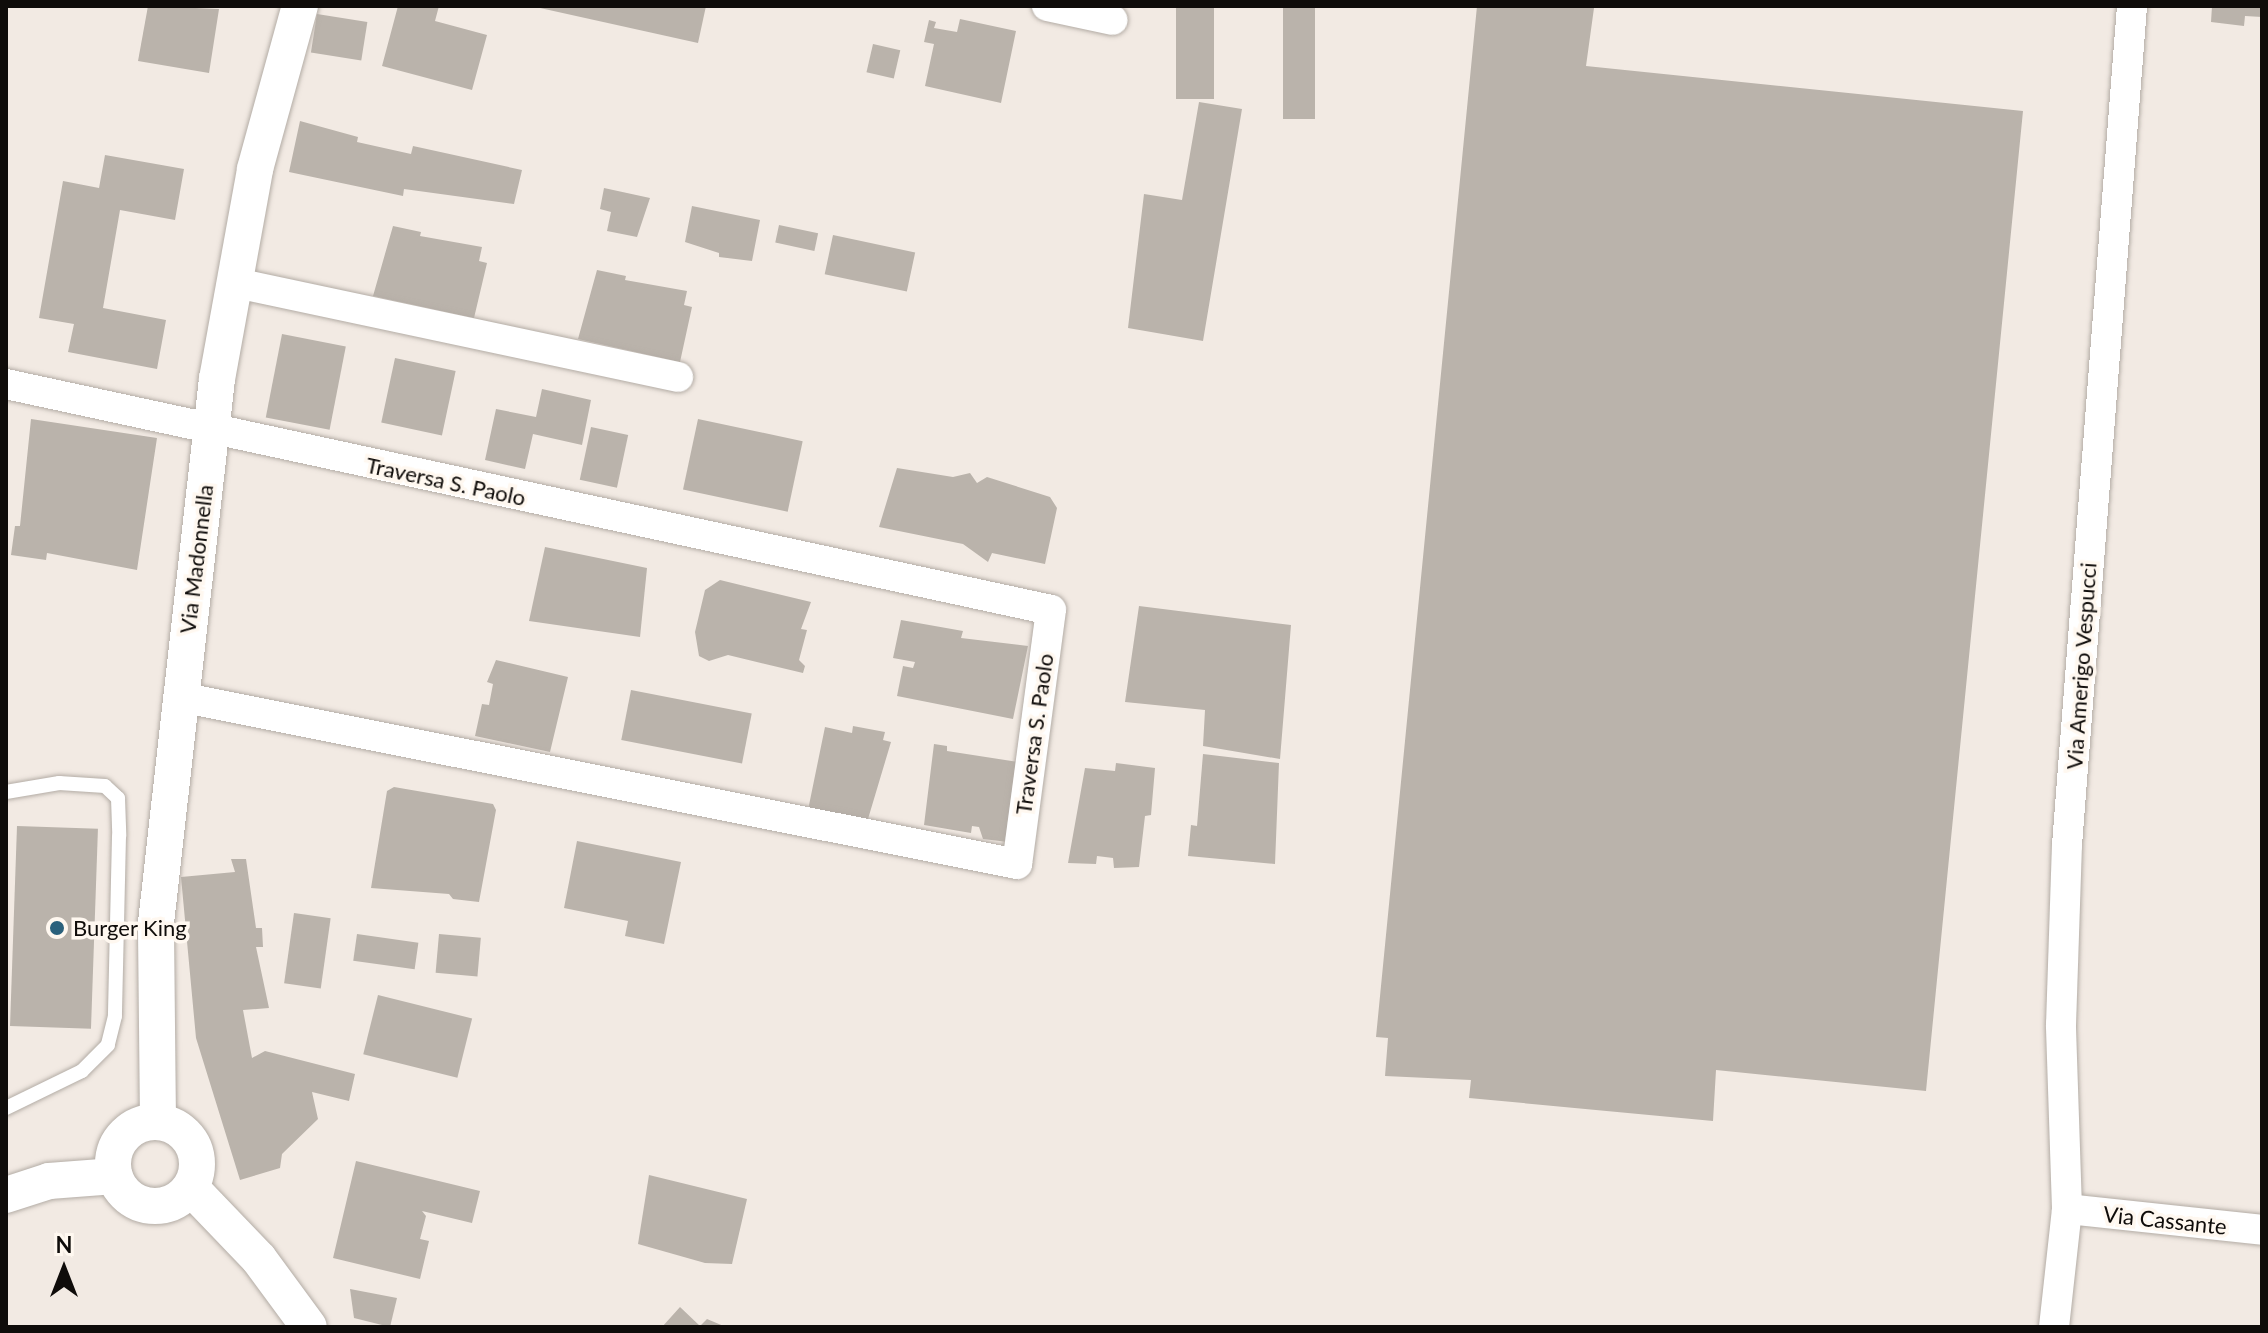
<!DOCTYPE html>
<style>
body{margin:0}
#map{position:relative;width:2268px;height:1333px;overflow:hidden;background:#f2eae3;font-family:Lato,sans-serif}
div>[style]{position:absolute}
.building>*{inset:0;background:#bab3ab;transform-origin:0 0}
.roads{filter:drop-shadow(0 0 2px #b3aca5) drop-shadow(0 0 2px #b3aca5)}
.service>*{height:14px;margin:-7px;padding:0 7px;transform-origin:7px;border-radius:7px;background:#fff}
.minor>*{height:30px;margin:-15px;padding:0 15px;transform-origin:15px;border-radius:15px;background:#fff}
.tertiary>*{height:36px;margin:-18px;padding:0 18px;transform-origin:18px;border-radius:18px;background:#fff}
.tertiary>.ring{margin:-18px;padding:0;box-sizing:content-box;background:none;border:36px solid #fff;border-radius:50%}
.dots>*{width:22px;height:22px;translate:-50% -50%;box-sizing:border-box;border:4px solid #fff8f0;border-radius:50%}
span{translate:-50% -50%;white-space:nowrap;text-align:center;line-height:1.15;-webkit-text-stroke:7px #fff8f0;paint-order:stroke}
.street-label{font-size:22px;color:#0f0c0a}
.poi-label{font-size:22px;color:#0f0c0a}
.left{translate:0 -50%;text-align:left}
.frame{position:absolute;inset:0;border:8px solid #0f0c0a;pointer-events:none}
.north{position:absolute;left:24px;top:1229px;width:80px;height:80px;-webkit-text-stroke:6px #fff8f0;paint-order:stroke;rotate:0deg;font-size:22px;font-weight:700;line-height:32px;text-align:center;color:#0f0c0a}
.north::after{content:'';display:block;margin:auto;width:28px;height:36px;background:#0f0c0a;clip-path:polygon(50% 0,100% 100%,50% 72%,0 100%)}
</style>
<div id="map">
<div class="building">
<div style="clip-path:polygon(148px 6px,219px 9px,209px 73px,138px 61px)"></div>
<div style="clip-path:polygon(398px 6px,439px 6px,435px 21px,487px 35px,472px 90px,382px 66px)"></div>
<div style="clip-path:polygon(531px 6px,706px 6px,698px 43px)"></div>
<div style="left:1176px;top:6px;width:38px;height:93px"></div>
<div style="left:1283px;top:6px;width:32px;height:113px"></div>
<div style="clip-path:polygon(1477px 6px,1594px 8px,1586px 66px,2023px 111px,1926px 1091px,1716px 1070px,1713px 1121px,1469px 1098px,1471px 1080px,1385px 1076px,1388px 1038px,1376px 1037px)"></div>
<div style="clip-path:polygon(2212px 6px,2262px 6px,2262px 17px,2245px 16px,2244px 26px,2211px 22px)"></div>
<div style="left:317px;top:14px;width:51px;height:39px;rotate:9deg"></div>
<div style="clip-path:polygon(960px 19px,1016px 31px,1001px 103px,925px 86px,934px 44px,924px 42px,929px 20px,936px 22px,934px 28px,957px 32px)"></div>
<div style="left:873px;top:44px;width:28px;height:29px;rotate:13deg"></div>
<div style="clip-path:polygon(1199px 102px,1242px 109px,1203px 341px,1128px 328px,1144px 194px,1182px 200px)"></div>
<div style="clip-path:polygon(300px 121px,358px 137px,357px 142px,411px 154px,413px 146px,522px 170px,514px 204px,404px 189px,403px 196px,289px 172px)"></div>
<div style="clip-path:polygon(105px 155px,184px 169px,175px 220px,120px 210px,103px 308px,166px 320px,157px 369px,68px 352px,74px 324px,39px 318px,63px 181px,99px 188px)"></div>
<div style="clip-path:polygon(604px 188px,650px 198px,637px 237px,607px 231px,611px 212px,600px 209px)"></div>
<div style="clip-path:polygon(692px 206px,760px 220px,752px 261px,719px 257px,719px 253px,685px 242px)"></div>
<div style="left:779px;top:225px;width:40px;height:18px;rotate:12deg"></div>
<div style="clip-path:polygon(393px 226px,421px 232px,420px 236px,482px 247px,479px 261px,487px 263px,474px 318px,373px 296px)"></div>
<div style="left:833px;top:235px;width:84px;height:40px;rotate:12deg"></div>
<div style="clip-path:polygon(597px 270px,626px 276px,625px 280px,687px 291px,684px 305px,692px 307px,680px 362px,578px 339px)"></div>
<div style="left:282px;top:334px;width:65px;height:85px;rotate:11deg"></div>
<div style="left:395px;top:358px;width:62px;height:66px;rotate:12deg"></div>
<div style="clip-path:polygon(542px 389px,591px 400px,582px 445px,533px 434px,525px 469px,485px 460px,496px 409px,536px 417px)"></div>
<div style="clip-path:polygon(31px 419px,157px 438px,137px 570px,47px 553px,46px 560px,11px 555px,15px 526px,20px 526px)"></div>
<div style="left:698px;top:419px;width:107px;height:72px;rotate:12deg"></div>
<div style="left:591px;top:427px;width:38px;height:54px;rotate:12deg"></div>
<div style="clip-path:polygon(897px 468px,953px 477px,970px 473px,977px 483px,987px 477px,1050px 497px,1057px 508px,1045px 564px,992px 553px,988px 562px,963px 544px,879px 527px)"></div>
<div style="clip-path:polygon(545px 547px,647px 568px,640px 637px,529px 621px)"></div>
<div style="clip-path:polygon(720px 580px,811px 602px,801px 629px,807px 630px,799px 660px,805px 666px,803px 673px,728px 655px,709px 661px,699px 656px,695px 632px,705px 590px)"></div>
<div style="clip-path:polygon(1139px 606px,1291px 625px,1280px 759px,1203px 746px,1205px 710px,1125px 702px)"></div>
<div style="clip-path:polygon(901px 620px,963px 631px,961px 638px,1028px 646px,1013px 719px,897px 696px,903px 666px,913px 668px,915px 662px,893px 658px)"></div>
<div style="clip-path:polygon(496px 660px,568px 677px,550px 752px,475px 736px,482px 704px,489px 705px,493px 684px,487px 682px)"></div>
<div style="left:631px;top:690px;width:123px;height:51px;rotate:11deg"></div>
<div style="clip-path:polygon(853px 726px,885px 732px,883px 740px,891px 742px,868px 819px,808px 810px,825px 727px,852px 733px)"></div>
<div style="clip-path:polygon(934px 744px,947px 746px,947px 751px,1018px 762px,1008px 842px,983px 839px,979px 827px,972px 826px,971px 833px,924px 825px)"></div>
<div style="clip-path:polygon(1203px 754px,1279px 763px,1275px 864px,1188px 856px,1191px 825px,1197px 826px)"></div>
<div style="clip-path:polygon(1116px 763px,1155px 768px,1151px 815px,1145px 816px,1139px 867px,1114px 868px,1113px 858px,1097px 856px,1096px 864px,1068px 863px,1085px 768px,1115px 771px)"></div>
<div style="clip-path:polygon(394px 787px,493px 804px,496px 810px,479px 902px,453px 899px,449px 894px,371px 888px,387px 791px)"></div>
<div style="left:17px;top:826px;width:81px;height:200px;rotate:2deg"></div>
<div style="clip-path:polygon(577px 841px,681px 862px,664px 944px,625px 936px,628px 921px,564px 908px)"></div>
<div style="clip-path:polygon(231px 859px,246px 859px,256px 928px,262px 928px,263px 947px,256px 947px,269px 1008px,243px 1010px,252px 1058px,265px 1051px,355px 1074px,349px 1101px,312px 1092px,318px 1119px,282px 1154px,280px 1168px,240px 1180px,196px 1038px,181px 877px,235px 872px)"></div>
<div style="left:294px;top:913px;width:37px;height:71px;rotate:8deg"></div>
<div style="left:357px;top:934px;width:62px;height:27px;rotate:8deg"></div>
<div style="left:439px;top:934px;width:42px;height:39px;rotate:5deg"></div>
<div style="left:378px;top:995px;width:97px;height:61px;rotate:14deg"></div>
<div style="clip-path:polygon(356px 1161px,480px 1191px,472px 1223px,422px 1211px,426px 1216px,420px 1239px,429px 1241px,420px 1279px,333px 1258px)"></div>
<div style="clip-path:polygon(649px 1175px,747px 1199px,732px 1264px,705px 1263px,638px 1244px)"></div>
<div style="clip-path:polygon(350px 1289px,397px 1298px,390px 1327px,354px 1318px)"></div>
<div style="clip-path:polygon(680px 1307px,700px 1326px,707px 1319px,726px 1327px,662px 1327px)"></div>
</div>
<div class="roads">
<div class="service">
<div style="left:6px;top:792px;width:54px;rotate:-9.6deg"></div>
<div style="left:59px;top:783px;width:46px;rotate:3.7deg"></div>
<div style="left:105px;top:786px;width:18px;rotate:43deg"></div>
<div style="left:118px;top:798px;width:38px;rotate:88deg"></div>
<div style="left:119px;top:836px;width:180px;rotate:91.3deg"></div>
<div style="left:115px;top:1016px;width:30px;rotate:104deg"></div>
<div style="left:108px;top:1045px;width:37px;rotate:135deg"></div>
<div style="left:82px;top:1071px;width:85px;rotate:154deg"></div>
</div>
<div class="minor">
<div style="left:1047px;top:6px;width:67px;rotate:12deg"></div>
<div style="left:236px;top:283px;width:452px;rotate:12deg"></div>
<div style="left:6px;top:384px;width:1069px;rotate:12.2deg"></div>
<div style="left:1051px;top:610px;width:256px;rotate:97.6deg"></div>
<div style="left:1017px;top:864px;width:853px;rotate:-168.72deg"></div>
<div style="left:2067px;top:1209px;width:196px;rotate:6.1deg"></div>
<div style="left:2054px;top:1327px;width:119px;rotate:-83.7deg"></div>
<div style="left:2067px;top:1209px;width:184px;rotate:-91.9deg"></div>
<div style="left:2061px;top:1025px;width:180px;rotate:-88.1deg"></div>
<div style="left:2067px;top:845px;width:842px;rotate:-85.57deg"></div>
</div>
<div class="tertiary">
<div style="left:158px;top:1121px;width:198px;rotate:-90.6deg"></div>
<div style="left:156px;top:923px;width:547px;rotate:-83.6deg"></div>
<div style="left:217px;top:379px;width:213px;rotate:-79.7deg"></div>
<div style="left:255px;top:169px;width:169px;rotate:-74.6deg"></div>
<div class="ring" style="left:113px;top:1122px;width:48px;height:48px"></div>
<div style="left:191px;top:1188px;width:98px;rotate:46.2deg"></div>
<div style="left:259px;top:1259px;width:84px;rotate:53.7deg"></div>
<div style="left:6px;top:1195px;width:45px;rotate:-18deg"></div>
<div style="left:49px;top:1181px;width:66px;rotate:-4.3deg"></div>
</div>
</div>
<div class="dots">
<div style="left:57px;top:928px;background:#2b617c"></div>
</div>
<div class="street-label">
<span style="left:446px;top:481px;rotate:12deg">Traversa S. Paolo</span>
<span style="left:196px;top:559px;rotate:-83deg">Via Madonnella</span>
<span style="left:2081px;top:666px;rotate:-86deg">Via Amerigo Vespucci</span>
<span style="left:1034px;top:734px;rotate:-82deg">Traversa S. Paolo</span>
<span style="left:2165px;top:1220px;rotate:6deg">Via Cassante</span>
</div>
<div class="poi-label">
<span class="left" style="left:73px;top:928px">Burger King</span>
</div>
<div class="frame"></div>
<div class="north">N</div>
</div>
